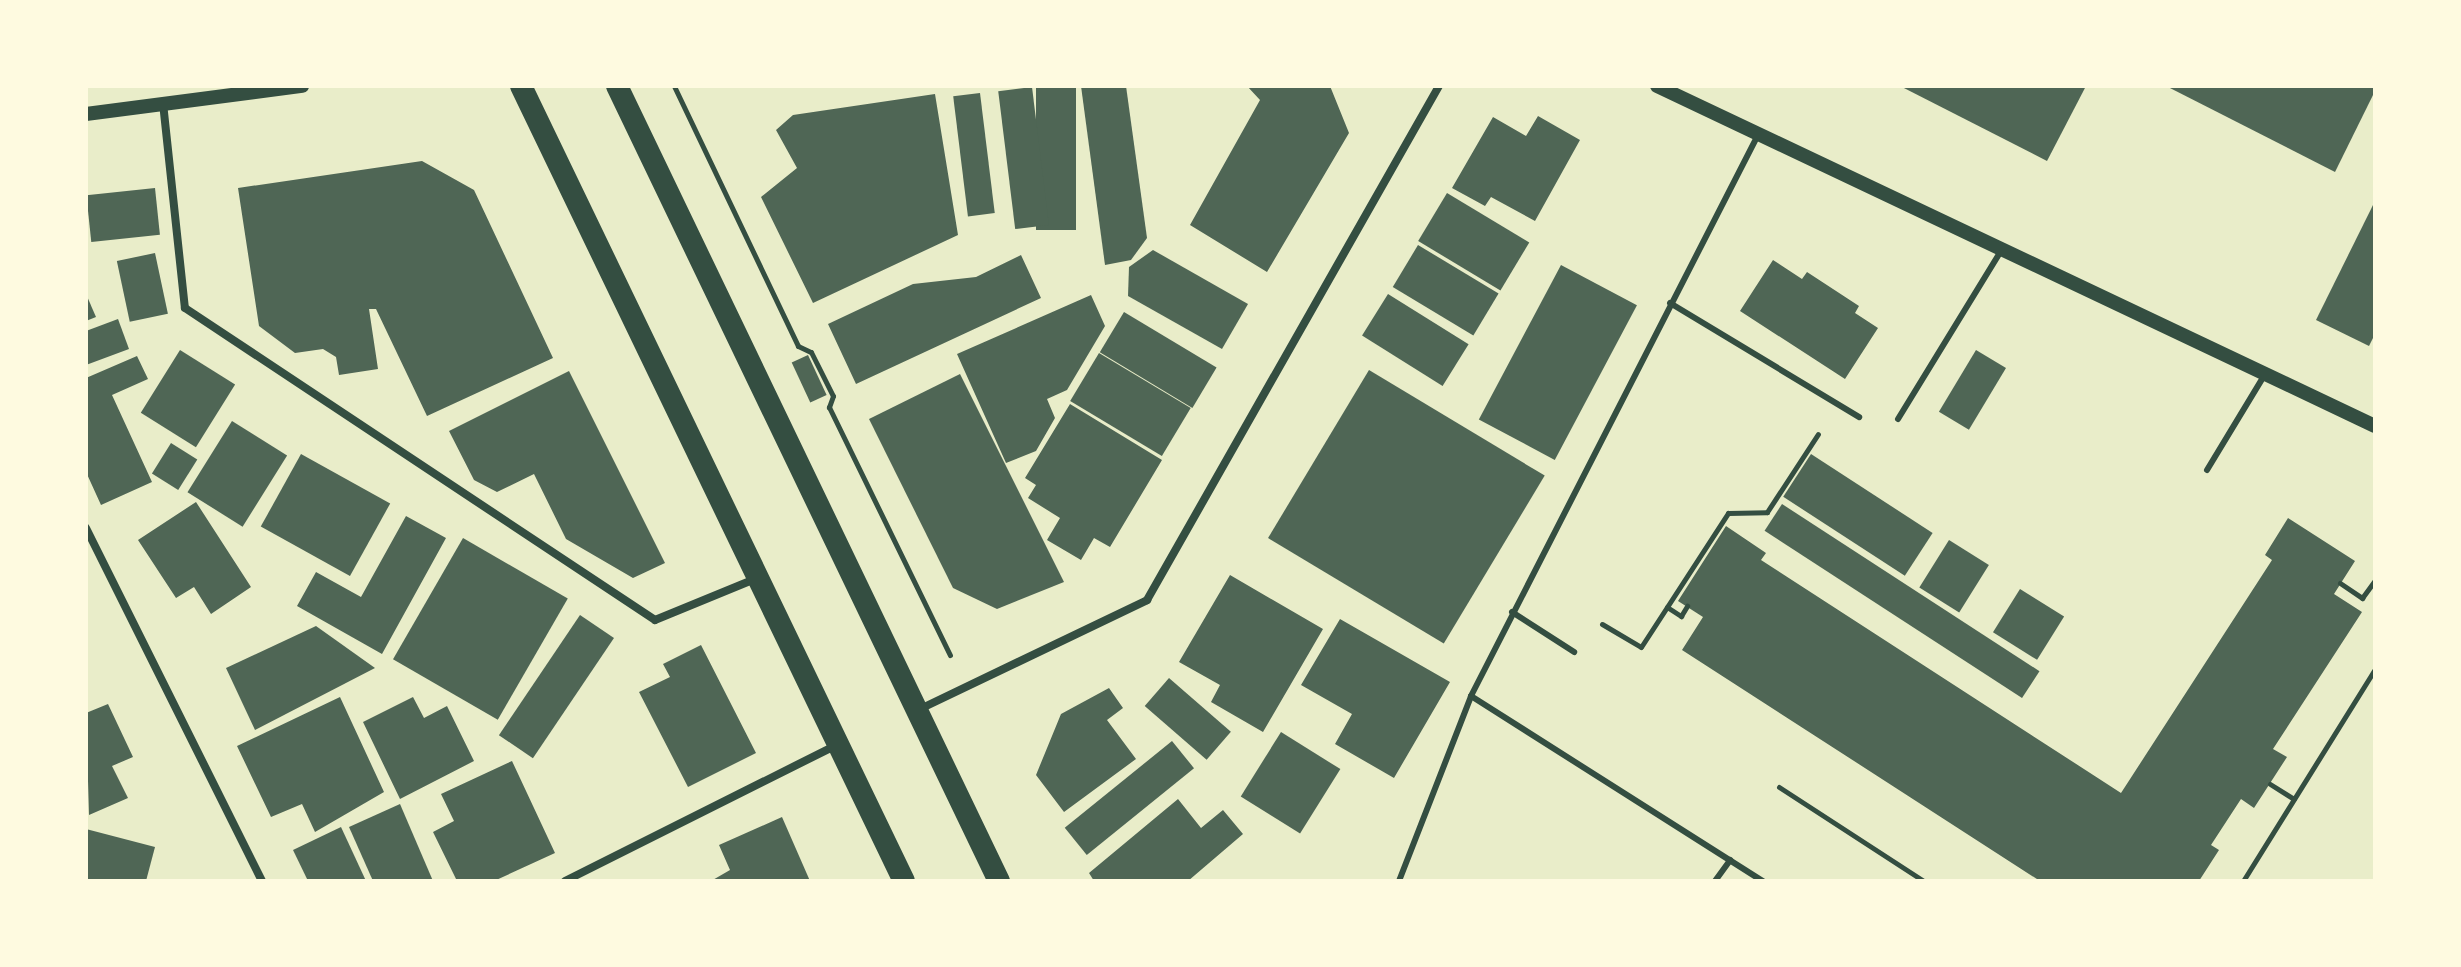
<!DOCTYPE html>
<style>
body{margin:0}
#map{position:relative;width:2461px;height:967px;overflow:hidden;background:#e9edc9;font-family:Mulish,sans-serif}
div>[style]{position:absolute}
.building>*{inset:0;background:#4f6655;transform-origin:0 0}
.path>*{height:5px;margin:-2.5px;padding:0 2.5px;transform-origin:2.5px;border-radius:2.5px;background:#344e41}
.service>*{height:6px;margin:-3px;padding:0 3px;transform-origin:3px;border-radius:3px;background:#344e41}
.minor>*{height:8px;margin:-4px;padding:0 4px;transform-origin:4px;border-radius:4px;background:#344e41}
.tertiary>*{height:14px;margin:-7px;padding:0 7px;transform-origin:7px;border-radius:7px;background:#344e41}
.trunk>*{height:22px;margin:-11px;padding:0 11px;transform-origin:11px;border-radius:11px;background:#344e41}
span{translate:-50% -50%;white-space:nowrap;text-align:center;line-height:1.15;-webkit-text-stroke:6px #fefae0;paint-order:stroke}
.frame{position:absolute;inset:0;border:88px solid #fefae0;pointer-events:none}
</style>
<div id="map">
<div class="building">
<div style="left:1036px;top:86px;width:40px;height:144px"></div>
<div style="clip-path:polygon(1081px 86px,1126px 86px,1147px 238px,1131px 260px,1105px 265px)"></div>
<div style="clip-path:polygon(1247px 86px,1330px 86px,1349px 133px,1267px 272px,1190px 225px,1260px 100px)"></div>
<div style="clip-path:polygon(1900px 86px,2086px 86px,2047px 161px)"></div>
<div style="clip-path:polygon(2166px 86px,2375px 86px,2375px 91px,2335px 172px)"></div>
<div style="left:1032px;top:87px;width:139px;height:34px;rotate:83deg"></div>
<div style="left:980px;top:93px;width:121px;height:27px;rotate:83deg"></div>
<div style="clip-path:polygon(935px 94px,958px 235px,813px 303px,761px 197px,797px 168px,776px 130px,793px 115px)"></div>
<div style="clip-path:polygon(1538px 116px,1580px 140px,1535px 221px,1491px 197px,1485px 206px,1452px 188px,1493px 117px,1526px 136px)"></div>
<div style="clip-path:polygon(422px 161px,474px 190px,553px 358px,427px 416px,376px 309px,369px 309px,378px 369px,339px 375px,336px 357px,323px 349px,295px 353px,259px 326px,238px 188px)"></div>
<div style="left:155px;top:188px;width:47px;height:69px;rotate:84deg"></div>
<div style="left:1447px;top:193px;width:96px;height:56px;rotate:31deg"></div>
<div style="clip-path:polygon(2375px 201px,2375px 334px,2369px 346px,2316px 320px)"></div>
<div style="left:1418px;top:245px;width:94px;height:49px;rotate:31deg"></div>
<div style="clip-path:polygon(1153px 250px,1248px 304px,1222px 349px,1128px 296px,1129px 267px)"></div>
<div style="left:155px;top:253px;width:62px;height:39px;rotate:78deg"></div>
<div style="clip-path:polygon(1021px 255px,1041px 298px,856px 384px,828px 324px,913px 284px,976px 277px)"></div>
<div style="clip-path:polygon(1773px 260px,1802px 279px,1807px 272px,1859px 306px,1855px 313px,1878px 328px,1845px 379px,1740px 311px)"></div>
<div style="left:1561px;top:265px;width:86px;height:175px;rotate:28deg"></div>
<div style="clip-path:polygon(86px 294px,96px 317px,86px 321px)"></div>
<div style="left:1388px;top:294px;width:95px;height:49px;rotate:32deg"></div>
<div style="clip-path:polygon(1091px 295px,1105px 326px,1067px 390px,1047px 399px,1055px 418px,1036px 451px,1006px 463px,957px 354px)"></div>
<div style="left:1124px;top:312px;width:108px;height:47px;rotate:31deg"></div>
<div style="clip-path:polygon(118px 319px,129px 349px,86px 365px,86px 331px)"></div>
<div style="left:180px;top:350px;width:65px;height:74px;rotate:32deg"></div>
<div style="left:1976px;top:350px;width:35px;height:72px;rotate:31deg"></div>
<div style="left:1099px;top:353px;width:107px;height:56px;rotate:31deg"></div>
<div style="left:808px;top:355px;width:44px;height:18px;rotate:65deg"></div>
<div style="clip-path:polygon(137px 356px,148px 379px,112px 395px,152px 482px,101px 505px,86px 472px,86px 378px)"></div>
<div style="left:1369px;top:370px;width:205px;height:196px;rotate:31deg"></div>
<div style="clip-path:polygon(569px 371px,665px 563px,633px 578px,566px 539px,534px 474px,497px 492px,474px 480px,449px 431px)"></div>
<div style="clip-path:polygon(960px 374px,1064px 582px,997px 609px,953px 588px,869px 419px)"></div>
<div style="clip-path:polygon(1070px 404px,1162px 460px,1110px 547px,1094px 538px,1081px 560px,1047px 540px,1060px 518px,1028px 498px,1036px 485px,1025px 478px)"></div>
<div style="left:232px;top:421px;width:65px;height:84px;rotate:32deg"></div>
<div style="left:171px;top:443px;width:31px;height:36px;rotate:32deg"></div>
<div style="left:301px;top:454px;width:102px;height:83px;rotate:29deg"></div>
<div style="left:1811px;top:454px;width:145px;height:51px;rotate:33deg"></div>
<div style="clip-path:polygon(196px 502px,251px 587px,211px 614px,194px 587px,176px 598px,138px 540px)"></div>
<div style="left:1782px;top:504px;width:307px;height:32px;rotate:33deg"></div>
<div style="clip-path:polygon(406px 516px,446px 538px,382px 654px,297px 606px,316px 572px,361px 597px)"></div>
<div style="clip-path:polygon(2288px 518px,2355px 561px,2334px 594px,2362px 612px,2273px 749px,2287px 757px,2254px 808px,2241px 799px,2211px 845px,2219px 850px,2199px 881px,2040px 881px,1682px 650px,1703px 617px,1678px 601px,1726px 526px,1766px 553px,1761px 560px,2121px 793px,2272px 560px,2265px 555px)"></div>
<div style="left:463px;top:538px;width:121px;height:140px;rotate:30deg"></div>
<div style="left:1949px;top:540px;width:47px;height:56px;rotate:32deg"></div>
<div style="clip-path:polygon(1230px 575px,1323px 629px,1263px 732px,1211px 702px,1220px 685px,1179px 662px)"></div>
<div style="left:2020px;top:589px;width:52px;height:51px;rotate:32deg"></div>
<div style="left:580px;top:615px;width:41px;height:145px;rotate:34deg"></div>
<div style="clip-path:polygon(1340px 619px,1450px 682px,1394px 778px,1335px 744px,1352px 714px,1301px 685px)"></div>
<div style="clip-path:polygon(316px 626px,375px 668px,255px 730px,226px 668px)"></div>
<div style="clip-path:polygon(701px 645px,756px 753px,688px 787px,639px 692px,670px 677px,663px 664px)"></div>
<div style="left:1169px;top:678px;width:82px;height:37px;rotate:41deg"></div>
<div style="clip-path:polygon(1109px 688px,1123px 708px,1107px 720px,1136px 759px,1064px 812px,1036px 775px,1061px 714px)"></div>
<div style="clip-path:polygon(340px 697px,384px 792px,315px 832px,302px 804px,271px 817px,237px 746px)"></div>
<div style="clip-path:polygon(413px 697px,424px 718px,447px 706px,474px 761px,400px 799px,363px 722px)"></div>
<div style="clip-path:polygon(108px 704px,133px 757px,112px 766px,128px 798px,89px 815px,86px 713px)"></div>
<div style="left:1281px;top:732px;width:70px;height:76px;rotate:32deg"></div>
<div style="left:1172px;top:741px;width:35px;height:138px;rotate:51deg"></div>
<div style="clip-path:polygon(512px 761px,555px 853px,494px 881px,457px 881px,433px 832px,454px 821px,441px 794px)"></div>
<div style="clip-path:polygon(1178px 799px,1201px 828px,1223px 810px,1243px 834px,1188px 881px,1094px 881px,1089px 873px)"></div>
<div style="clip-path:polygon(400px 804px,433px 881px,373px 881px,349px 827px)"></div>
<div style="clip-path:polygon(782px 817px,810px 881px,711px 881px,730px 870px,719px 845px)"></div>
<div style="clip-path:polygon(341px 827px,366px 881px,308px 881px,293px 850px)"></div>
<div style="clip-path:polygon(86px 829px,155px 847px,146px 881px,86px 881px)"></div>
</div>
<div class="path">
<div style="left:674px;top:86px;width:288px;rotate:64.5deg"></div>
<div style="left:798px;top:346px;width:14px;rotate:25deg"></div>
<div style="left:811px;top:352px;width:49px;rotate:63.4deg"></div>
<div style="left:833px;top:396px;width:12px;rotate:110deg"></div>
<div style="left:829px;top:407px;width:276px;rotate:64deg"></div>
<div style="left:2340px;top:583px;width:27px;rotate:34deg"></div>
<div style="left:2362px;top:598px;width:22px;rotate:-54deg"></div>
<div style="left:1667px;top:607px;width:17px;rotate:33deg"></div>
<div style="left:1681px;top:616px;width:12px;rotate:-59deg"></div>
<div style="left:1602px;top:624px;width:45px;rotate:30.5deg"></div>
<div style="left:1641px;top:647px;width:160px;rotate:-57deg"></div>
<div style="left:1728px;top:513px;width:39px;rotate:-1deg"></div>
<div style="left:1767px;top:512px;width:93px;rotate:-56.8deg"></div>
<div style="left:2270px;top:784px;width:28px;rotate:32deg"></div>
<div style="left:1779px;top:787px;width:173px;rotate:33deg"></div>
<div style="left:2243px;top:881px;width:250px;rotate:-58.1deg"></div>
</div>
<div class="service">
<div style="left:1670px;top:303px;width:221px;rotate:31.1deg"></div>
<div style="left:1898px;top:419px;width:197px;rotate:-58.5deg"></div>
<div style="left:2207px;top:470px;width:110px;rotate:-58.8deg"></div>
<div style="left:1512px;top:612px;width:74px;rotate:32.8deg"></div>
<div style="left:1471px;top:696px;width:346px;rotate:32.4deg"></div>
<div style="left:1399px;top:881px;width:199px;rotate:-68.7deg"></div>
<div style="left:1471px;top:696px;width:630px;rotate:-62.91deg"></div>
<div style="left:1715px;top:881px;width:26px;rotate:-54deg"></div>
</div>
<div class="minor">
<div style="left:163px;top:103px;width:206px;rotate:83.9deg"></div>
<div style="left:185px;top:308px;width:564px;rotate:33.58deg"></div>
<div style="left:655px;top:620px;width:108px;rotate:-22.3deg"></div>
<div style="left:86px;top:528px;width:394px;rotate:63.5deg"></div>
<div style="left:920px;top:709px;width:252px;rotate:-25.6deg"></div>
<div style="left:1147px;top:600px;width:591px;rotate:-60.4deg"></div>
<div style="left:565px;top:881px;width:303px;rotate:-26.6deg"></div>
</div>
<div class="tertiary">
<div style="left:1657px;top:86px;width:794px;rotate:25.34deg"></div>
<div style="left:86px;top:114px;width:218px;rotate:-7.4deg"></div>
</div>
<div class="trunk">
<div style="left:521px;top:86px;width:882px;rotate:64.28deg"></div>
<div style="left:617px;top:86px;width:882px;rotate:64.34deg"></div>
</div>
<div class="frame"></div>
</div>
